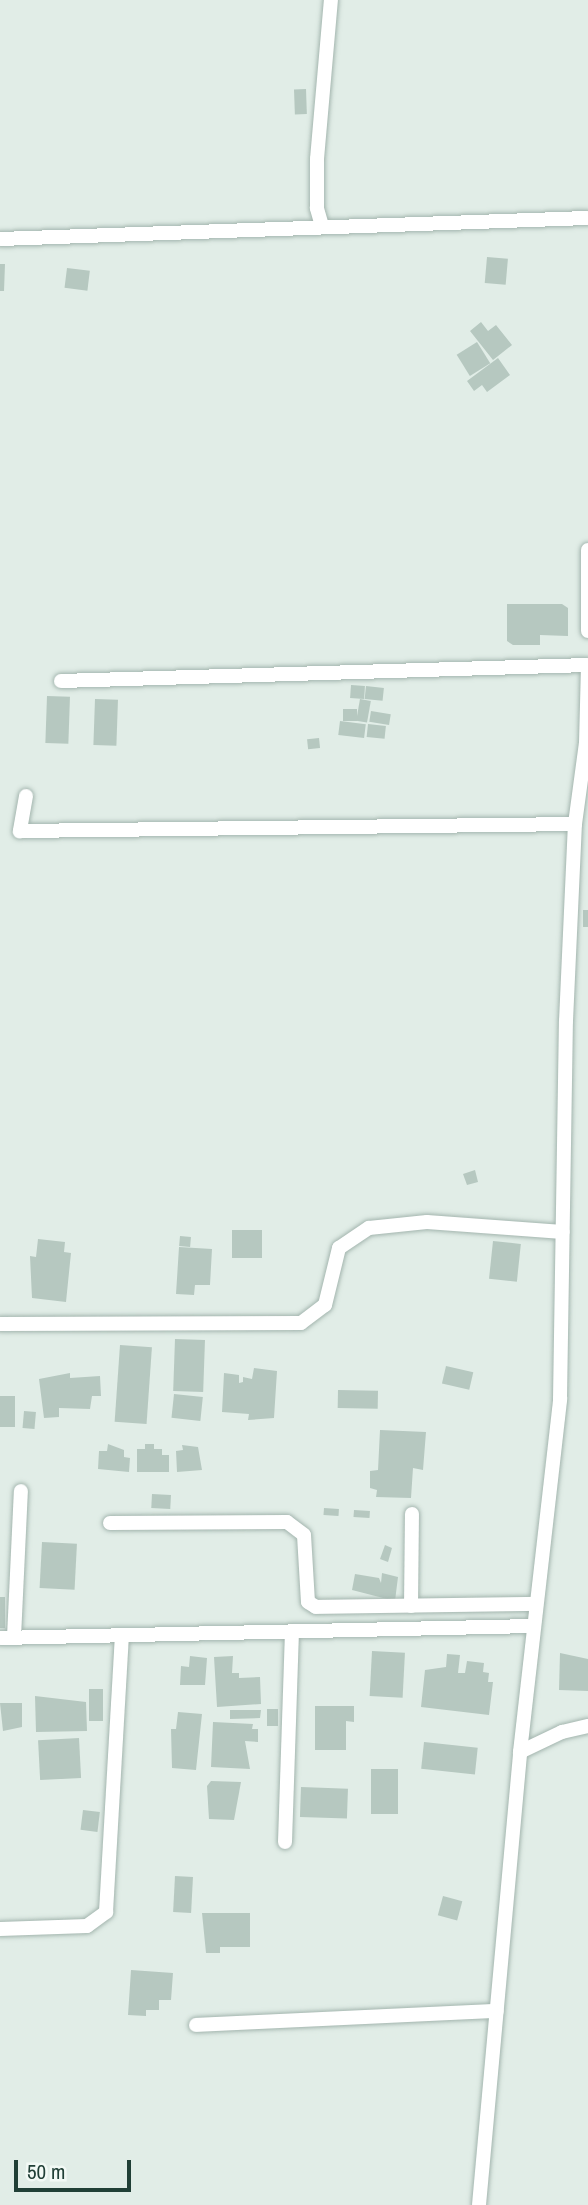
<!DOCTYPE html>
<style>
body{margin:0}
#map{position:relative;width:588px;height:2205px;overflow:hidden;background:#e1ede7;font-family:"Archivo Narrow",sans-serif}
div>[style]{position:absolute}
.building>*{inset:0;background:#b6c8c0;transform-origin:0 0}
.roads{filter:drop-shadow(0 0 2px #a3b5ae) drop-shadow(0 0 2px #a3b5ae)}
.street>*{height:14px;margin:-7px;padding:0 7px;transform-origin:7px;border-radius:7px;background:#fff}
span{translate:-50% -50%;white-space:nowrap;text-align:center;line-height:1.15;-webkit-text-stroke:6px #f2f9f5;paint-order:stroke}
.scale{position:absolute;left:14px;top:2160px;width:117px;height:32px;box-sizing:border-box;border:4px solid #203f36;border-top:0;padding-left:9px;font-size:21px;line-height:24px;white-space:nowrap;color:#203f36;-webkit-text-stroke:5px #f2f9f5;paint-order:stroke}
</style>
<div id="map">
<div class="building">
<div style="left:306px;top:89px;width:25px;height:12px;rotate:88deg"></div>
<div style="left:487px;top:257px;width:21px;height:26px;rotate:5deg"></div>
<div style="clip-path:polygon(0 264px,5px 264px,4px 291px,0 291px)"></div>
<div style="left:67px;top:268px;width:23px;height:20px;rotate:7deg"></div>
<div style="clip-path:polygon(481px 322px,488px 331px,496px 325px,512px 345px,493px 360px,470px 331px)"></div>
<div style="left:477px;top:342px;width:25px;height:24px;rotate:58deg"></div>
<div style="clip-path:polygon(498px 358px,510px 375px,487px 392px,482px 385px,474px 391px,467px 381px)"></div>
<div style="clip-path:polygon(507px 604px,562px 604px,568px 608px,568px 636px,540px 635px,540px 645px,513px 645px,507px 641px)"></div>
<div style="left:351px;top:685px;width:14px;height:13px;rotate:4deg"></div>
<div style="left:366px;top:686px;width:18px;height:13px;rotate:6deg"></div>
<div style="left:47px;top:696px;width:23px;height:47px;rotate:2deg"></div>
<div style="left:95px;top:699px;width:23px;height:46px;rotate:2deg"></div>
<div style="left:360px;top:699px;width:11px;height:22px;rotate:10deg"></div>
<div style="left:343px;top:709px;width:14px;height:12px"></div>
<div style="left:371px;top:711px;width:20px;height:11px;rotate:9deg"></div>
<div style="left:340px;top:721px;width:26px;height:14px;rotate:7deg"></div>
<div style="left:368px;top:724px;width:18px;height:13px;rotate:6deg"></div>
<div style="left:319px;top:738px;width:10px;height:12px;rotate:84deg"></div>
<div style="left:588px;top:910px;width:17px;height:5px;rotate:90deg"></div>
<div style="clip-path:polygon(475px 1170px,478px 1182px,467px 1185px,463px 1174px)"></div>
<div style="left:232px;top:1230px;width:30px;height:28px"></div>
<div style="left:180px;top:1236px;width:11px;height:10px;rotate:5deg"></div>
<div style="clip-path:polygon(38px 1239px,65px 1242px,64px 1252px,71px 1253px,66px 1302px,32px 1298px,30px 1256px,36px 1257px)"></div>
<div style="left:493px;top:1241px;width:28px;height:38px;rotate:6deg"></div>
<div style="clip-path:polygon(179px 1247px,212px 1249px,210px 1285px,195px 1285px,194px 1295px,176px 1294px)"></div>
<div style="left:175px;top:1339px;width:30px;height:52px;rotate:2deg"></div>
<div style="left:120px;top:1345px;width:32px;height:77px;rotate:4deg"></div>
<div style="left:446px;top:1366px;width:28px;height:18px;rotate:13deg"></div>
<div style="clip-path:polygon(254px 1368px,277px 1371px,274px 1418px,248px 1420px,249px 1414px,222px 1412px,224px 1373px,239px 1375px,239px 1383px,243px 1382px,243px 1377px,252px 1379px)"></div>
<div style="clip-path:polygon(70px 1373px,70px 1378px,100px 1376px,101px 1396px,92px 1396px,90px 1409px,59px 1408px,59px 1417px,44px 1418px,39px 1379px)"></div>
<div style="left:338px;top:1390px;width:40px;height:18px;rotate:1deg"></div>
<div style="left:174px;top:1394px;width:29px;height:24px;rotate:6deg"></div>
<div style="left:0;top:1396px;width:15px;height:31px"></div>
<div style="left:24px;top:1411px;width:12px;height:17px;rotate:5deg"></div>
<div style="clip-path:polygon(380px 1430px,426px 1432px,423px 1470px,413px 1468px,411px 1498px,376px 1497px,377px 1490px,370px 1488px,370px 1471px,378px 1470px)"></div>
<div style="clip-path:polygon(108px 1444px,124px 1450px,124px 1457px,130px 1458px,129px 1472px,98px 1469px,99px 1451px,107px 1451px)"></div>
<div style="clip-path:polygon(145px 1444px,154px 1444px,154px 1449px,162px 1449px,162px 1455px,169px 1455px,169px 1472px,137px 1472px,137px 1449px,145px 1449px)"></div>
<div style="clip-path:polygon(182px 1445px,198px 1447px,202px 1470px,177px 1472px,176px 1451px,183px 1450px)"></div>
<div style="left:152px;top:1494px;width:19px;height:14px;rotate:3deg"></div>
<div style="left:324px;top:1508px;width:15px;height:7px;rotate:4deg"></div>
<div style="left:354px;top:1510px;width:16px;height:7px;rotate:4deg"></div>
<div style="left:42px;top:1542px;width:35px;height:46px;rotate:3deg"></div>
<div style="clip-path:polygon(385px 1545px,392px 1548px,388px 1562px,380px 1559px)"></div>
<div style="clip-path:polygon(382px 1573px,398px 1577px,395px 1601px,352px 1590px,355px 1574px,379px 1578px,381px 1583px)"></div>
<div style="left:0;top:1597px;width:5px;height:31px"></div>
<div style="left:372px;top:1651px;width:33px;height:45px;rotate:3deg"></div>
<div style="clip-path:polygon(560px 1653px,588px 1659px,588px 1691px,559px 1690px)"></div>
<div style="clip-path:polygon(447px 1654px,460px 1655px,458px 1673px,465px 1673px,467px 1661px,484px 1663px,483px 1672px,489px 1673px,488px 1682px,493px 1682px,489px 1715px,421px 1707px,425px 1670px,446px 1667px)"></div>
<div style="clip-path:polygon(190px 1656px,207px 1658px,205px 1685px,180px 1685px,181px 1666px,189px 1667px)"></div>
<div style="clip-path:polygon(233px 1656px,232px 1673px,239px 1673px,239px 1678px,260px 1677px,261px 1704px,217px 1707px,214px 1657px)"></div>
<div style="left:89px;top:1689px;width:14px;height:32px"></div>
<div style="clip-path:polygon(35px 1696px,86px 1702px,87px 1731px,36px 1732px)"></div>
<div style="clip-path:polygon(0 1703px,22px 1703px,22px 1727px,3px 1731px)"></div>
<div style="clip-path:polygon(315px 1706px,354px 1706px,354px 1722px,346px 1721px,346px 1750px,315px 1750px)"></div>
<div style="left:267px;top:1709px;width:11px;height:17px"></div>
<div style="clip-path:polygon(230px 1710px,261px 1710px,260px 1718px,230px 1719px)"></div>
<div style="clip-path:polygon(178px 1712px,202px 1714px,196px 1770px,172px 1768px,171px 1729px,176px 1729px)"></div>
<div style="clip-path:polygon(213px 1722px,253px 1724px,252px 1729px,258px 1729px,258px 1742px,245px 1741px,250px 1769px,211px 1767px)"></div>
<div style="left:79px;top:1738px;width:40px;height:41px;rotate:87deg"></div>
<div style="left:424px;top:1742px;width:54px;height:27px;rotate:6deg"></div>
<div style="left:371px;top:1769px;width:27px;height:45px"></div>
<div style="clip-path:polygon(211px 1781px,241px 1782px,234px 1820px,209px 1819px,207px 1786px)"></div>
<div style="left:301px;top:1787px;width:47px;height:30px;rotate:2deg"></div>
<div style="left:83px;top:1810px;width:17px;height:20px;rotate:7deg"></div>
<div style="left:175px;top:1876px;width:18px;height:36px;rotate:3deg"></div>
<div style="left:443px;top:1896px;width:20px;height:20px;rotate:15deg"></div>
<div style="clip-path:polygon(202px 1913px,250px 1913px,250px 1947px,220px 1947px,220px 1953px,206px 1953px)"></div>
<div style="clip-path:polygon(131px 1970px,173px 1973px,171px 2000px,159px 2000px,159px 2010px,146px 2010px,146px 2016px,128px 2015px)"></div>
</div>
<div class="roads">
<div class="street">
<div style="left:322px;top:226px;width:19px;rotate:-106deg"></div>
<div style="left:317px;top:208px;width:49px;rotate:-90deg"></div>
<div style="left:317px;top:159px;width:160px;rotate:-85deg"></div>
<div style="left:0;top:239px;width:588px;rotate:-2.05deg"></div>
<div style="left:588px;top:550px;width:81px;rotate:90deg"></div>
<div style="left:61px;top:681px;width:527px;rotate:-1.74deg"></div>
<div style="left:26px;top:796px;width:36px;rotate:100deg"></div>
<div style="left:20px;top:831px;width:555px;rotate:-0.72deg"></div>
<div style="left:0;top:1324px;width:301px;rotate:-0.2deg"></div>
<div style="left:301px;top:1323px;width:30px;rotate:-37deg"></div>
<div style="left:325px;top:1305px;width:59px;rotate:-76.2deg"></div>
<div style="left:339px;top:1248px;width:36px;rotate:-34deg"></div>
<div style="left:369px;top:1228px;width:58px;rotate:-5.9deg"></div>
<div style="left:427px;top:1222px;width:136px;rotate:4.2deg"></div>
<div style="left:110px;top:1523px;width:177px;rotate:-0.3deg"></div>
<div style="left:287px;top:1522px;width:21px;rotate:37deg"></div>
<div style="left:304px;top:1535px;width:67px;rotate:86.6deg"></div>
<div style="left:308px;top:1602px;width:9px;rotate:32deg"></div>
<div style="left:316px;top:1607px;width:220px;rotate:-0.8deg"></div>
<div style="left:411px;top:1606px;width:92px;rotate:-89.4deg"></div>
<div style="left:14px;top:1637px;width:146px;rotate:-87.3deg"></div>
<div style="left:0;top:1638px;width:534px;rotate:-1.29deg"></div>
<div style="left:520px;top:1752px;width:47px;rotate:-25.5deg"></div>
<div style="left:562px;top:1732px;width:27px;rotate:-13deg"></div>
<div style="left:285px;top:1842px;width:211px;rotate:-88.1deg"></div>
<div style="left:0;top:1929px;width:87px;rotate:-2deg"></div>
<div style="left:87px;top:1926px;width:24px;rotate:-36deg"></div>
<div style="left:106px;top:1912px;width:277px;rotate:-86.7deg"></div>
<div style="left:196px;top:2025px;width:301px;rotate:-2.7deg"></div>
<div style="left:479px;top:2205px;width:455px;rotate:-84.8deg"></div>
<div style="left:520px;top:1752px;width:355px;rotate:-83.5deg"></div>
<div style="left:560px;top:1399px;width:378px;rotate:-89.1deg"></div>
<div style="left:566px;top:1021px;width:197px;rotate:-87.4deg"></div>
<div style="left:575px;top:824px;width:82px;rotate:-82.3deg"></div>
<div style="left:586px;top:743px;width:76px;rotate:-88.5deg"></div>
</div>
</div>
<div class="scale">50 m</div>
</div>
